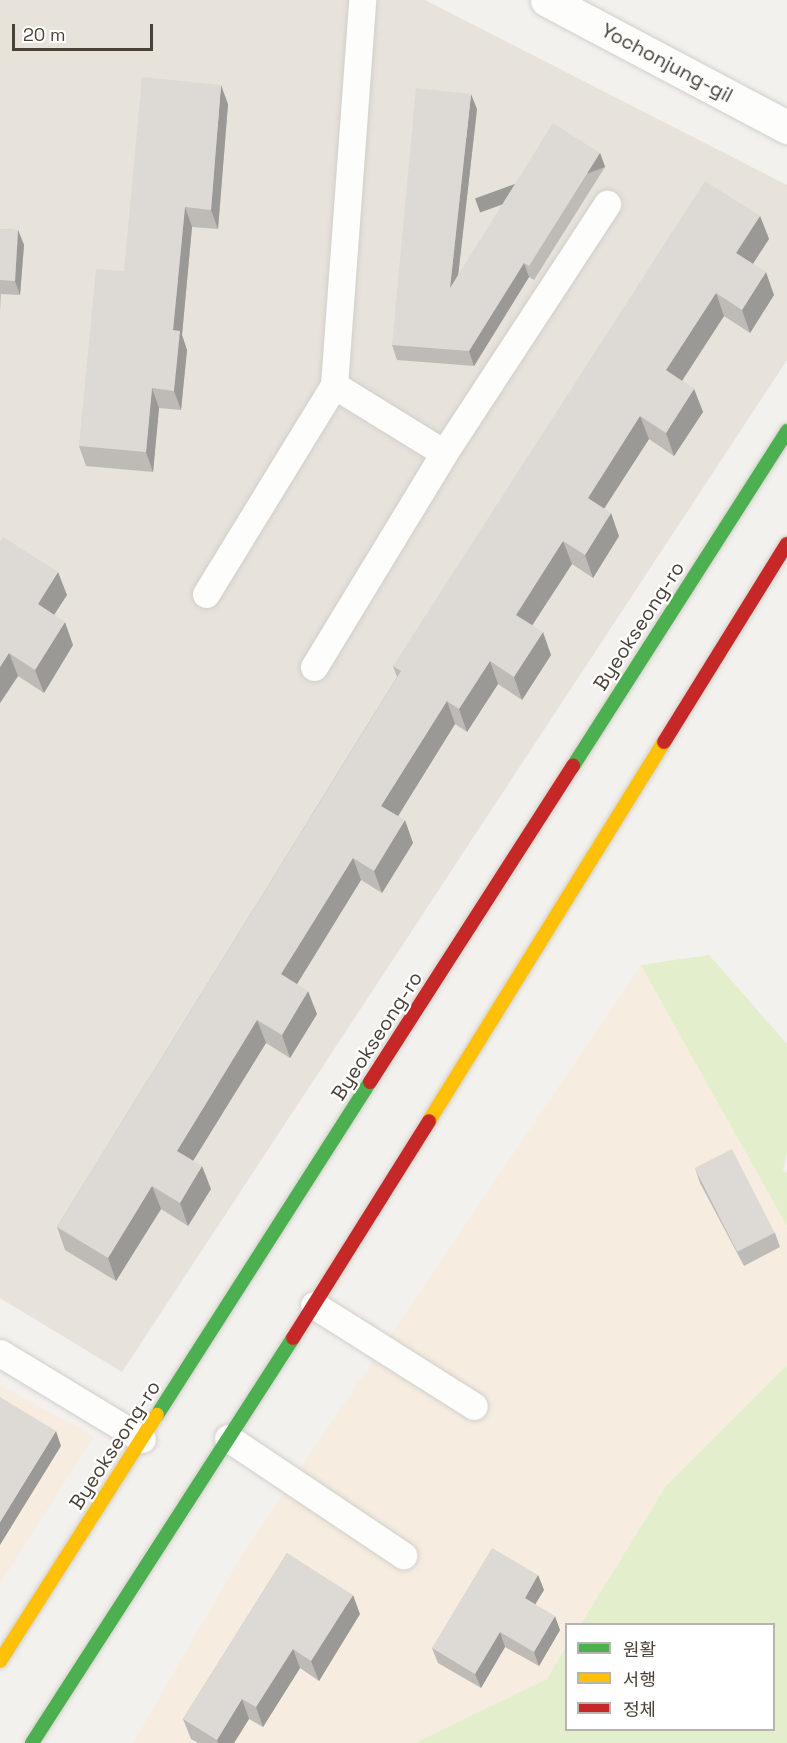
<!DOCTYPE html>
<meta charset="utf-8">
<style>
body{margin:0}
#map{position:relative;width:787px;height:1743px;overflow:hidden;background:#f3f1ed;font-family:"Space Grotesk","Noto Sans KR",sans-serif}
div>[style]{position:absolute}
.residential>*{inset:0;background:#e7e2da}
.commercial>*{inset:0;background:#f6ece0}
.green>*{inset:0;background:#e2eecc}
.roads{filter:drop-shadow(0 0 2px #d1cfca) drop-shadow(0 0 2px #d1cfca)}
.lane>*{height:27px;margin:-13.5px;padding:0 13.5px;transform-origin:13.5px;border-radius:13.5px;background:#fdfdfc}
.street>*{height:33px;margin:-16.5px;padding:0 16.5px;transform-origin:16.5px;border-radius:16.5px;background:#fdfdfc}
.fast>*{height:14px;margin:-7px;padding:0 7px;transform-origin:7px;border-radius:7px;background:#4caf50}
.slow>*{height:14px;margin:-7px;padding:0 7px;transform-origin:7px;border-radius:7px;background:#ffc107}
.jam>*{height:14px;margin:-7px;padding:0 7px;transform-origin:7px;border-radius:7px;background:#c62828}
.wall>*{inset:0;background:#bebbb7}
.shaded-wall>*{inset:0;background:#9b9995;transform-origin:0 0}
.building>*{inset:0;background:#dddad5;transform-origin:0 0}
span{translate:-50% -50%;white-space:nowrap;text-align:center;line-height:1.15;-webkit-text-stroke:4.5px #fff;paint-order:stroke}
.street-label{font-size:20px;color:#4a4237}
.legend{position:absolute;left:565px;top:1623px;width:210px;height:108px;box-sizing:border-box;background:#fff;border:2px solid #b7b3af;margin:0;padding:8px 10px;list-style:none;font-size:18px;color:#4a4237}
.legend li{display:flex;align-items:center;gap:12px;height:30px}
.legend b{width:30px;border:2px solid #b7b3af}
.scale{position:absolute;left:12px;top:24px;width:141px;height:27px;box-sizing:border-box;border:3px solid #4a4237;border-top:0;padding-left:8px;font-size:18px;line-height:21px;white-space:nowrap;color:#4a4237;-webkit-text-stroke:4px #fff;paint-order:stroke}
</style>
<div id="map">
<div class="residential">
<div style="clip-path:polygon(0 0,425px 0,787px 185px,787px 360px,122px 1372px,0 1298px)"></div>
</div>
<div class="commercial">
<div style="clip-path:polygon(641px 965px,660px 985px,787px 1223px,787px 1365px,666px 1486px,581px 1624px,566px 1624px,566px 1647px,547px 1679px,415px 1743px,133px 1743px,243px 1553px)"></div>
<div style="clip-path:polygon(0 1385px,94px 1436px,0 1584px)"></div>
</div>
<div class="green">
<div style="clip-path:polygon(709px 955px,787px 1044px,787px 1153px,783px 1170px,787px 1173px,787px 1226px,641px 965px)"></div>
<div style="clip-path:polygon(787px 1365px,787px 1743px,415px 1743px,547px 1679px,566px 1647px,566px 1730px,774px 1730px,774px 1624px,581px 1624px,666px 1486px)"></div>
</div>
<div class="roads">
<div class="lane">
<div style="left:334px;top:385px;width:129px;rotate:31.7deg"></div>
<div style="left:444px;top:453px;width:298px;rotate:-56.8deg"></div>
<div style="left:206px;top:594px;width:245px;rotate:-58.5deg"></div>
<div style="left:334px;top:385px;width:386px;rotate:-85.8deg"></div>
<div style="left:314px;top:667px;width:250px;rotate:-58.7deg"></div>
<div style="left:314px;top:1305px;width:189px;rotate:32.3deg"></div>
<div style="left:0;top:1353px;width:166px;rotate:31.2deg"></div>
<div style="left:228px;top:1438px;width:211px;rotate:33.8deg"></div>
</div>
<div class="street">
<div style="left:547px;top:0;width:272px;rotate:27.9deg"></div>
</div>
<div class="fast">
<div style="left:573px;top:766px;width:398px;rotate:-57.4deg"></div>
<div style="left:157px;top:1415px;width:395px;rotate:-57.4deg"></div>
<div style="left:32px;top:1743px;width:482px;rotate:-57.2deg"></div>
</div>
<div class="slow">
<div style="left:429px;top:1121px;width:446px;rotate:-58.2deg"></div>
<div style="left:0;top:1661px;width:292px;rotate:-57.5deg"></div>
</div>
<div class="jam">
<div style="left:664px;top:742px;width:233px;rotate:-58.2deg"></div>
<div style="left:370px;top:1082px;width:376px;rotate:-57.3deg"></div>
<div style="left:293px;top:1338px;width:256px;rotate:-57.9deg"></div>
</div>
</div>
<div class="wall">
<div style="clip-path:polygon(228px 104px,218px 229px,192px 227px,182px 335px,187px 350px,181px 410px,159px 408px,153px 472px,86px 466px,79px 446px)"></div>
<div style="clip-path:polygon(477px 109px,458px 275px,600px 153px,605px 167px,534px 280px,529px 277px,474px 366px,397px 360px,392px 345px)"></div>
<div style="clip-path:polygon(760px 216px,769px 239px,753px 263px,774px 295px,750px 333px,724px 316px,682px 381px,694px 389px,703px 412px,674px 456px,649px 439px,604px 509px,619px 536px,593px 578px,572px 564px,532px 625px,551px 655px,522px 700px,498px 684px,467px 732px,455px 724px,398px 816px,413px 843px,382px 893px,361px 880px,297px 984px,317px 1014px,290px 1058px,266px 1043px,193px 1161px,211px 1189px,188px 1226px,161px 1209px,116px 1281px,65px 1250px,57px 1227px,397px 677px,393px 666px)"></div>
<div style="clip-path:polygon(0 229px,18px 230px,24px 245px,20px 295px,1px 294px,0 312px)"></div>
<div style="clip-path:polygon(0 542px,67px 595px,54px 615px,73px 645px,44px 693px,18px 676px,0 703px)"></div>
<div style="clip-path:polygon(695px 1168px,775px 1233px,780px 1247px,744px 1266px,700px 1183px)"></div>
<div style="clip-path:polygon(287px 1553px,360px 1614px,319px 1681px,300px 1668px,263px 1727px,249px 1719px,234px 1743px,198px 1743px,191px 1739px,183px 1719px)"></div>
<div style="clip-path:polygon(538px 1575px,544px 1590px,535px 1604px,560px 1630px,539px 1666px,505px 1647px,481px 1688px,438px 1663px,432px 1648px)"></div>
</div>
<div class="shaded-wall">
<div style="clip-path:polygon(221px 85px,228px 104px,218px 229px,211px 210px)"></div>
<div style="clip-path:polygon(471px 94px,477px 109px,455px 303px,450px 288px)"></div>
<div style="left:600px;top:153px;width:15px;height:133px;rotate:70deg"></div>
<div style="clip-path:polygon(185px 207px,192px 227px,182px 335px,187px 350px,181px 410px,174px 391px,173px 330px)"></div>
<div style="clip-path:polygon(760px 216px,769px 239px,745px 276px,736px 253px)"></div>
<div style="clip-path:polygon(18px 230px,24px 245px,20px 295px,15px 281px)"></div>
<div style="clip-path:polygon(524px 263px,529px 277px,474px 366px,469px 351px)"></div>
<div style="clip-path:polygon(766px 272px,774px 295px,750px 333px,742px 310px)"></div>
<div style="clip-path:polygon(716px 293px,724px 316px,674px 393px,666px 370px)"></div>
<div style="clip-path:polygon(152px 388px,159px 408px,153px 472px,146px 452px)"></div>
<div style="clip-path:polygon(694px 389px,703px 412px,674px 456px,666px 433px)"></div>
<div style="clip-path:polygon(640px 416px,649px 439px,596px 521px,588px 498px)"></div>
<div style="clip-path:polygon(611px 513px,619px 536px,593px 578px,585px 555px)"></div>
<div style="clip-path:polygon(563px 541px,572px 564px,524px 638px,516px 615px)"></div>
<div style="clip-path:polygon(58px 572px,67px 595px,46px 627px,38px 604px)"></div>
<div style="clip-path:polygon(65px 622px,73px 645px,44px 693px,35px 670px)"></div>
<div style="clip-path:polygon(543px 632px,551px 655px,522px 700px,514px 677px)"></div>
<div style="clip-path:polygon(9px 653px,18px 676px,0 703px,0 667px)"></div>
<div style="clip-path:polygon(490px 661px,498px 684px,467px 732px,459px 709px)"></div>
<div style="clip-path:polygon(447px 701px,455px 724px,390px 829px,381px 806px)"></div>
<div style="clip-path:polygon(405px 820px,413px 843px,382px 893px,374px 871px)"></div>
<div style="clip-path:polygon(353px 858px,361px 880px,289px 997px,281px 974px)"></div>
<div style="clip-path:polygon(308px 991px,317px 1014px,290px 1058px,282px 1035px)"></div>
<div style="clip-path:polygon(257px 1020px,266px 1043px,185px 1174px,177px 1151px)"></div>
<div style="clip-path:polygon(202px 1166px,211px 1189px,188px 1226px,180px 1203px)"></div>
<div style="clip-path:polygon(152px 1186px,161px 1209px,116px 1281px,108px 1258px)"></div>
<div style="clip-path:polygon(56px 1431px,61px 1446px,0 1545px,0 1522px)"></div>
<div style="clip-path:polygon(538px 1575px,544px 1590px,530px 1613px,525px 1598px)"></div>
<div style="clip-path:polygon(353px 1595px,360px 1614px,319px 1681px,311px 1661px)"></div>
<div style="clip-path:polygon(555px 1616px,560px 1630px,539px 1666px,534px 1652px)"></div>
<div style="clip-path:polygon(500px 1632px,505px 1647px,481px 1688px,475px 1674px)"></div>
<div style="clip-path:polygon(293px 1649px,300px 1668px,263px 1727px,256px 1707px)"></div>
<div style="clip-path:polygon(242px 1699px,249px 1719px,234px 1743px,218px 1743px,217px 1740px)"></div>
</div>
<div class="building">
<div style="clip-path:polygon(142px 77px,221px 85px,211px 210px,185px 207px,173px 330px,180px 331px,174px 391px,152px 388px,146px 452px,79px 446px,96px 269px,124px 271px)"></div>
<div style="clip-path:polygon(416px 88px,471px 94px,450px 288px,553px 123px,600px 153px,529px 266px,524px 263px,469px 351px,392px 345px)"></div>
<div style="clip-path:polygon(705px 181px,760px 216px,736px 253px,766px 272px,742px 310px,716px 293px,666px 370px,694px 389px,666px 433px,640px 416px,588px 498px,611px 513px,585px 555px,563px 541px,516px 615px,543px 632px,514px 677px,490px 661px,459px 709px,447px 701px,381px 806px,405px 820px,374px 871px,353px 858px,281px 974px,308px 991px,282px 1035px,257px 1020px,177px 1151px,202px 1166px,180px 1203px,152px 1186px,108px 1258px,57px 1227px,401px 671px,393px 666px)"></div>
<div style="clip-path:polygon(0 229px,18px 230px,15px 281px,0 280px)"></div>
<div style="clip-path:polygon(3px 537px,58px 572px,38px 604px,65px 622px,35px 670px,9px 653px,0 667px,0 542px)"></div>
<div style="left:732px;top:1149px;width:94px;height:42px;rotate:63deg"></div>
<div style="clip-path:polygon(0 1397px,56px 1431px,0 1522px)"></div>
<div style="clip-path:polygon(492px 1548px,538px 1575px,525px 1598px,555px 1616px,534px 1652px,500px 1632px,475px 1674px,432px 1648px)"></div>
<div style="clip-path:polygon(287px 1553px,353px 1595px,311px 1661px,293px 1649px,256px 1707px,242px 1699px,217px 1740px,183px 1719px)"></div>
</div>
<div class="street-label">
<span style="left:667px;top:63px;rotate:28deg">Yochonjung-gil</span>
<span style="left:639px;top:626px;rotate:-57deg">Byeokseong-ro</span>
<span style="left:377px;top:1036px;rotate:-57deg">Byeokseong-ro</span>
<span style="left:115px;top:1445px;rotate:-57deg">Byeokseong-ro</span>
</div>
<ul class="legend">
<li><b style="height:8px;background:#4caf50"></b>원활</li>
<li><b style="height:8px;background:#ffc107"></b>서행</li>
<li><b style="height:8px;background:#c62828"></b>정체</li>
</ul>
<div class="scale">20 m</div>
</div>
